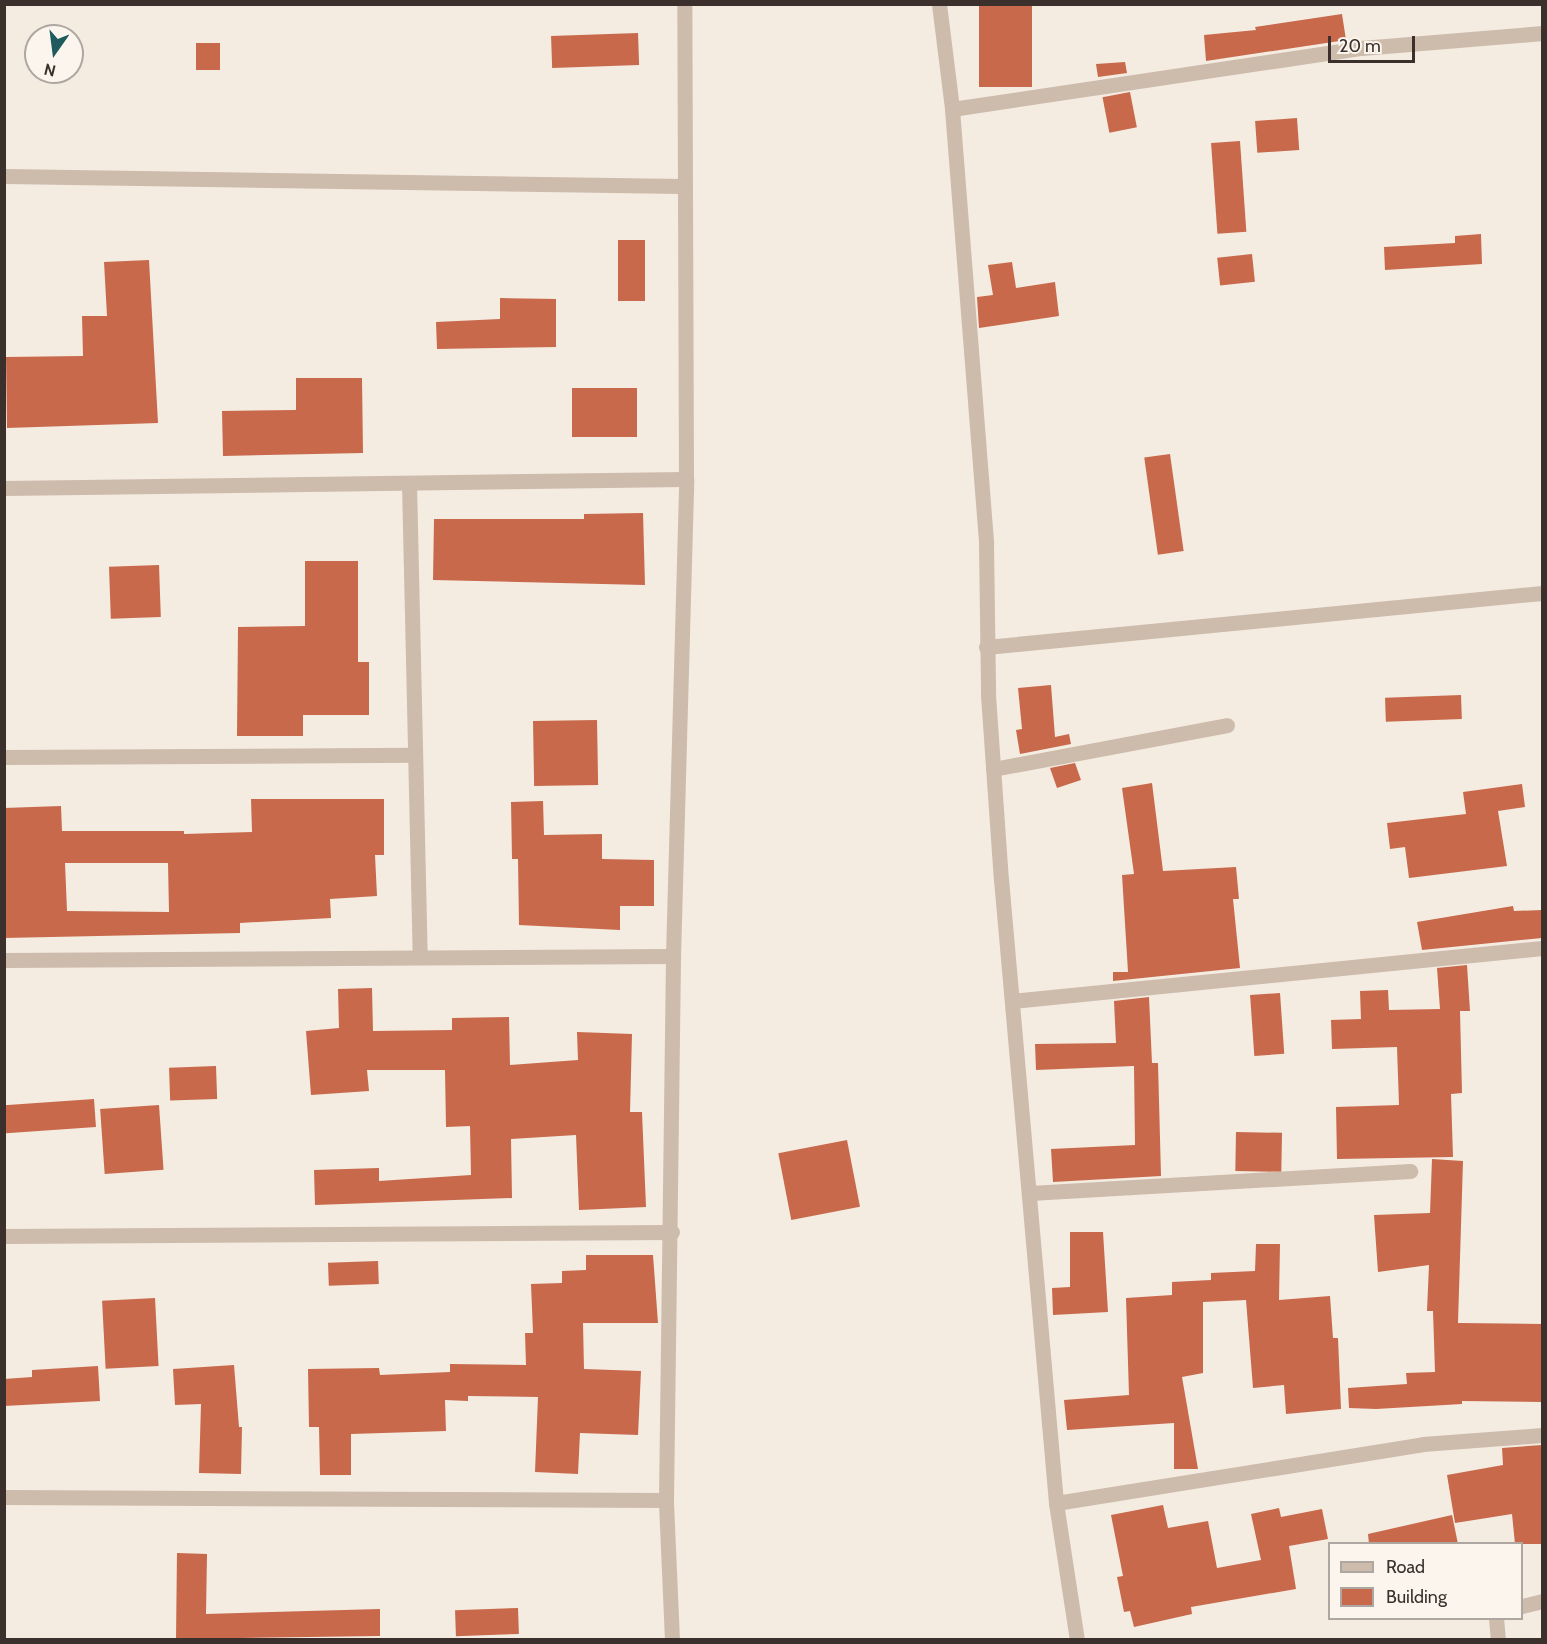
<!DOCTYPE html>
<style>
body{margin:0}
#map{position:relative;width:1547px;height:1644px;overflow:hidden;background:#f4ebe1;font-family:Cabin,sans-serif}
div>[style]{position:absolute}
.building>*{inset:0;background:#c8694b;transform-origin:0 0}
.street>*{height:15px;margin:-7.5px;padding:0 7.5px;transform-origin:7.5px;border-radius:7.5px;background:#cdbbac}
span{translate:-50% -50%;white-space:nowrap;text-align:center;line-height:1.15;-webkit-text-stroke:5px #fbf5ee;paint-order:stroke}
.frame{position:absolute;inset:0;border:6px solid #3b302b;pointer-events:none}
.legend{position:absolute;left:1328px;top:1542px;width:195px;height:78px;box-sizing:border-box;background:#fbf5ee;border:2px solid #aea6a0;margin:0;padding:8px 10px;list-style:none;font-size:18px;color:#3b302b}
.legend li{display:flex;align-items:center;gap:12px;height:30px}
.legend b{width:30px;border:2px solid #aea6a0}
.north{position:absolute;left:24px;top:24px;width:60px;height:60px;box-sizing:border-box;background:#fbf5ee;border:2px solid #aea6a0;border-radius:50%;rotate:194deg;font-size:16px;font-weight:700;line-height:24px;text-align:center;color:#3b302b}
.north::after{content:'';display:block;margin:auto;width:21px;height:27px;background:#1f5a5e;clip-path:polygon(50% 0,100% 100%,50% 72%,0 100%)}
.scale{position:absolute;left:1328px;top:36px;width:87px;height:27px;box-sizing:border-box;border:3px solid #3b302b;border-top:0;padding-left:8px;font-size:18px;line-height:21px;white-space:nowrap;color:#3b302b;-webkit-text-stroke:4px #fbf5ee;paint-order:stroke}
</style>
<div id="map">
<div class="building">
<div style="left:979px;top:4px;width:53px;height:83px"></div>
<div style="clip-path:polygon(1342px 14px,1346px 40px,1206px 61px,1204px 35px,1256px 30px,1255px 27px)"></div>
<div style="left:638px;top:33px;width:32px;height:87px;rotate:88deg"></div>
<div style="left:196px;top:43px;width:24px;height:27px"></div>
<div style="clip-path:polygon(1125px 62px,1127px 73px,1098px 77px,1096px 64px)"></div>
<div style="left:1130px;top:92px;width:36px;height:28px;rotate:79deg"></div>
<div style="left:1297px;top:118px;width:32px;height:42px;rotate:86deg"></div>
<div style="left:1240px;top:141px;width:91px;height:29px;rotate:86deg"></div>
<div style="clip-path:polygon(1481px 234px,1482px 264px,1385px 270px,1384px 247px,1455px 243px,1455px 236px)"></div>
<div style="left:618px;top:240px;width:27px;height:61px"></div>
<div style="left:1252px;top:254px;width:28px;height:35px;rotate:84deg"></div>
<div style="clip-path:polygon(149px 260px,158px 423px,7px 428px,6px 357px,83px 356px,82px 316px,107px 316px,104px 262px)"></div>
<div style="clip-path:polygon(1012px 262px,1016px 288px,1055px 282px,1059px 316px,979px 328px,977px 297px,993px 295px,988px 265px)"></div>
<div style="clip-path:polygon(500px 298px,556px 299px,556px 347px,437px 349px,436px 322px,500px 319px)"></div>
<div style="clip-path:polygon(296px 378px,362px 378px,363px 453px,223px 456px,222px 411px,296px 410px)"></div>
<div style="left:637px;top:388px;width:49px;height:65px;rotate:90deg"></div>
<div style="left:1170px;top:454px;width:98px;height:26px;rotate:82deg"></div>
<div style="clip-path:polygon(643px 513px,645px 585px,433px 580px,434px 519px,584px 519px,584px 514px)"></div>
<div style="clip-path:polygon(305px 561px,358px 561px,358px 662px,369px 662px,369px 715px,303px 715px,303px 736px,237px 736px,238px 627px,305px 626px)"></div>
<div style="left:159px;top:565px;width:52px;height:50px;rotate:88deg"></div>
<div style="clip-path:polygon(1051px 685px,1055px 737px,1069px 734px,1071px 744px,1020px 754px,1016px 730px,1022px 729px,1018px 688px)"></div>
<div style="left:1461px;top:695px;width:24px;height:76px;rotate:88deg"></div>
<div style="left:597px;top:720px;width:65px;height:64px;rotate:89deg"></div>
<div style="clip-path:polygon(1075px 763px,1081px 780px,1057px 788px,1050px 768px)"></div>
<div style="clip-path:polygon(1152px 783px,1163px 871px,1236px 867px,1239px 899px,1233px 899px,1240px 968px,1113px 981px,1113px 972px,1128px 972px,1122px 875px,1134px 874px,1122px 788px)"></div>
<div style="clip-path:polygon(1522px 784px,1525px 807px,1498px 811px,1507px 866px,1409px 878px,1405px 847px,1390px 849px,1387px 823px,1466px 814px,1463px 792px)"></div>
<div style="clip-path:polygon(evenodd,251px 799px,384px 799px,384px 855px,375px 855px,377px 896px,330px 899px,331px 918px,240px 923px,240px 933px,4px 938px,4px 808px,61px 806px,62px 831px,184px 831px,184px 834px,252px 832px,251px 799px,65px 863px,168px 863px,169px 912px,67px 911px,65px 863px)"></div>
<div style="clip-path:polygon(543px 801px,544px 835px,602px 834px,602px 859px,654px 860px,654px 906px,620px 906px,620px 930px,519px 925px,518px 859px,512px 859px,511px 802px)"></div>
<div style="clip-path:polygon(1513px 906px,1514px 911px,1542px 910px,1542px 938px,1422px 950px,1417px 922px)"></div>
<div style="clip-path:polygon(1467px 965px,1470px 1011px,1460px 1011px,1462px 1093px,1451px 1094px,1453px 1157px,1337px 1159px,1336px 1107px,1399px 1105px,1397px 1047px,1332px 1049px,1331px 1020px,1361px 1019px,1360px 991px,1388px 990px,1389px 1010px,1440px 1009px,1437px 968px)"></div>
<div style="clip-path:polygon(372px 988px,373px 1031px,452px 1030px,452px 1018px,509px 1017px,510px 1065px,578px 1060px,577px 1032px,632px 1034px,630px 1112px,642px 1112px,646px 1207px,579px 1210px,576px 1135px,511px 1139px,512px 1198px,315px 1205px,314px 1170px,379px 1168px,379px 1181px,471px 1175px,470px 1126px,446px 1127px,445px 1070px,367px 1070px,369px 1091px,311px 1095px,306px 1031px,339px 1028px,338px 989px)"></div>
<div style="left:1280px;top:993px;width:61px;height:30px;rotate:86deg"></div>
<div style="clip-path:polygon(1149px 997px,1152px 1063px,1158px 1063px,1161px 1176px,1053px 1182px,1051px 1149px,1135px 1145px,1134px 1066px,1036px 1070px,1035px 1044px,1116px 1043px,1114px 1001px)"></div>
<div style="left:216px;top:1066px;width:33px;height:47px;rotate:88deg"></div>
<div style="left:94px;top:1099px;width:28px;height:90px;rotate:86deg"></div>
<div style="left:159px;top:1105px;width:65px;height:59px;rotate:86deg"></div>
<div style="left:1236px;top:1132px;width:46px;height:39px;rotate:1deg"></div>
<div style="left:847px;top:1140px;width:68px;height:70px;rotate:79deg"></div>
<div style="clip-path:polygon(1432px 1159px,1463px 1161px,1458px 1323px,1542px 1324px,1542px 1402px,1462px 1401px,1462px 1404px,1376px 1409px,1349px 1408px,1348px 1388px,1407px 1384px,1406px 1373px,1435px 1372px,1433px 1311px,1427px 1311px,1429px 1265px,1378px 1272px,1374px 1215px,1430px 1213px)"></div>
<div style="clip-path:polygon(1070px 1232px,1103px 1232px,1108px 1312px,1053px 1315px,1052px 1288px,1070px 1287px)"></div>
<div style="clip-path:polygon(1256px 1244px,1280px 1244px,1279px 1300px,1330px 1296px,1333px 1338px,1338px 1338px,1341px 1409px,1286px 1414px,1284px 1385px,1253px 1388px,1246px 1300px,1203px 1302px,1203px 1373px,1182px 1377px,1198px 1469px,1174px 1469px,1174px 1423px,1067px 1430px,1064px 1400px,1129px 1395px,1126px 1298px,1172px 1295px,1172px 1282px,1211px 1280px,1211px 1273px,1255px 1271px)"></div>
<div style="clip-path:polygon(586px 1255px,653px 1255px,658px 1323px,583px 1323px,584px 1369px,641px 1371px,638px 1435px,580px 1433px,578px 1474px,535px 1472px,538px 1397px,468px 1396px,468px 1401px,445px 1400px,446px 1431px,351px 1434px,351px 1475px,320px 1475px,319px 1427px,309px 1427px,308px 1369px,379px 1368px,380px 1375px,450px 1372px,450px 1364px,526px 1365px,525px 1333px,533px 1333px,531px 1284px,562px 1283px,562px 1271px,586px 1270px)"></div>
<div style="left:378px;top:1261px;width:23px;height:50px;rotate:88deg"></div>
<div style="left:155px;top:1298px;width:68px;height:53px;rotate:87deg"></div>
<div style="clip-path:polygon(234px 1365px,239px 1427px,242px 1427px,241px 1474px,199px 1473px,201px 1404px,175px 1405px,173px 1369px)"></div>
<div style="clip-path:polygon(98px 1366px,100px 1401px,4px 1406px,4px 1379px,32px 1377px,32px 1370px)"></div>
<div style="clip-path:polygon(1542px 1445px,1542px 1544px,1515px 1544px,1512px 1514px,1455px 1523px,1447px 1475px,1503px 1465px,1502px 1448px)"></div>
<div style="clip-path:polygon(1163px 1505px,1168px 1528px,1208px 1521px,1217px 1568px,1261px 1560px,1251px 1514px,1279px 1508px,1281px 1517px,1322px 1509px,1328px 1539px,1289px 1546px,1296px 1589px,1191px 1607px,1192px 1614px,1134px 1627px,1130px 1611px,1124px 1612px,1117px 1577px,1123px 1576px,1111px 1515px)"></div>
<div style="clip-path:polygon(1452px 1515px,1458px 1544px,1369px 1544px,1368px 1534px)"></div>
<div style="clip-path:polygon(177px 1553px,207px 1554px,206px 1614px,380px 1609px,380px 1636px,176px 1639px)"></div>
<div style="left:518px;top:1608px;width:26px;height:63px;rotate:88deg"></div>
</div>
<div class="street">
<div style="left:939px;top:4px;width:106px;rotate:82.9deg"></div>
<div style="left:952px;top:109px;width:435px;rotate:85.5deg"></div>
<div style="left:986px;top:543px;width:152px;rotate:89.2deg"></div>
<div style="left:988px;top:695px;width:184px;rotate:86deg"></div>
<div style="left:1001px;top:879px;width:626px;rotate:84.96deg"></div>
<div style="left:1056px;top:1503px;width:139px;rotate:81.3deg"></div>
<div style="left:952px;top:109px;width:414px;rotate:-8.5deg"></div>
<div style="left:1361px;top:48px;width:182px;rotate:-4.7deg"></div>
<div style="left:4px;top:176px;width:678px;rotate:0.85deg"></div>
<div style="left:409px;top:483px;width:474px;rotate:88.7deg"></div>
<div style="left:4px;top:488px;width:682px;rotate:-0.76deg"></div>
<div style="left:986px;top:647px;width:559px;rotate:-5.55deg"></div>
<div style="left:4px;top:757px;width:411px;rotate:-0.3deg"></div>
<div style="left:993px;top:769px;width:238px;rotate:-10.6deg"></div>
<div style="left:4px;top:960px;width:669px;rotate:-0.34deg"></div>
<div style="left:1012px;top:1001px;width:533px;rotate:-5.71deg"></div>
<div style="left:1030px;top:1193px;width:381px;rotate:-3.3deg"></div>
<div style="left:4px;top:1236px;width:668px;rotate:-0.34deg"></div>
<div style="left:4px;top:1497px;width:662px;rotate:0.26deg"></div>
<div style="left:1056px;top:1503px;width:372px;rotate:-9.1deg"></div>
<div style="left:1423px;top:1444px;width:119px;rotate:-4.3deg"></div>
<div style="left:1522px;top:1606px;width:21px;rotate:-14deg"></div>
<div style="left:1496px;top:1618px;width:22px;rotate:85deg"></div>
<div style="left:672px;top:1640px;width:140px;rotate:-92.5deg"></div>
<div style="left:666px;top:1500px;width:544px;rotate:-89.26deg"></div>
<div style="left:673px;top:956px;width:477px;rotate:-88.4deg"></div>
<div style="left:686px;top:479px;width:475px;rotate:-90.2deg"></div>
</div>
<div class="frame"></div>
<ul class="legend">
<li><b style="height:8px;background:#cdbbac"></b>Road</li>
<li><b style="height:16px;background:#c8694b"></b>Building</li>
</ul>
<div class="north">N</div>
<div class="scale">20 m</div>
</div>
